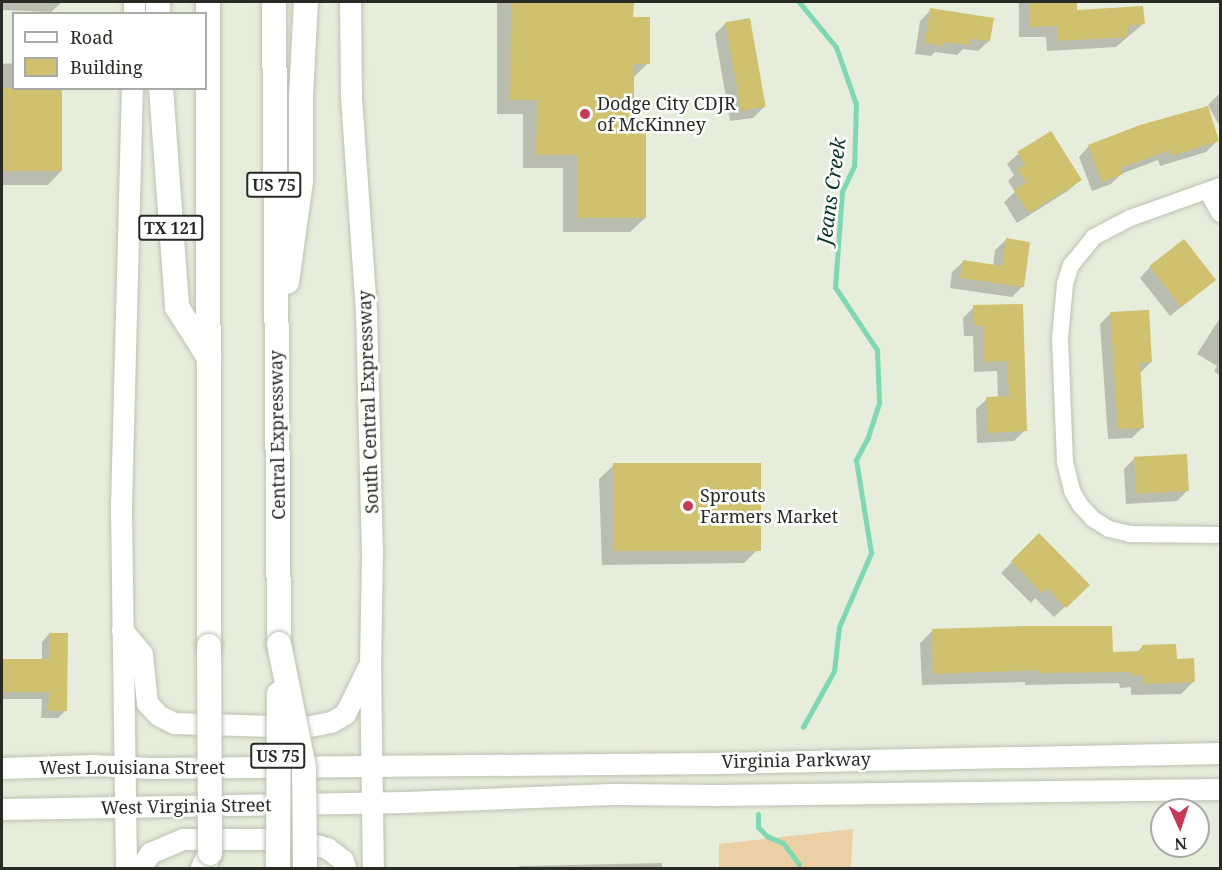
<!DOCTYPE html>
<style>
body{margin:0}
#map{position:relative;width:1222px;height:870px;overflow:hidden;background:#e7eddb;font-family:"Noto Serif",serif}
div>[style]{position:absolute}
.green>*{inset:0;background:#ecd0a5}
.shadow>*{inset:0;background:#0003}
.stream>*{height:5px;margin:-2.5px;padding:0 2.5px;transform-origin:2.5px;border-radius:2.5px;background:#7cd9b2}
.building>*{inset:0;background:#cfc16e;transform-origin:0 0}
.roads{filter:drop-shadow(0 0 2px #bdc2b2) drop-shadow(0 0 2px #bdc2b2)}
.minor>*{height:16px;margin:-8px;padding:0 8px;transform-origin:8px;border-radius:8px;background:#fff}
.major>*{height:21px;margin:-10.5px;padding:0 10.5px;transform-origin:10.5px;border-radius:10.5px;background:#fff}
.highway>*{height:24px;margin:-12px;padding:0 12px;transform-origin:12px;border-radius:12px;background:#fff}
.bridges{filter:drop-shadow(0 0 2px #bdc2b2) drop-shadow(0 0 2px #bdc2b2)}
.highway-bridge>*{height:24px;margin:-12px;padding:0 12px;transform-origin:12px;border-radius:12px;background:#fff}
.dots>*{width:16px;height:16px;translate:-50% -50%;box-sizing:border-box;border:3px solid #fff;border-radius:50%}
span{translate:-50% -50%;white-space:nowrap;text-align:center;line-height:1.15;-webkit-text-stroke:5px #fff;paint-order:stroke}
.shield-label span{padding:2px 4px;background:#fff;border:2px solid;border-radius:4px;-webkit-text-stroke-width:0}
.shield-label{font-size:16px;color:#282a24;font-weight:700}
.poi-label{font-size:18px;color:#282a24}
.left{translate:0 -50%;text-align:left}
.street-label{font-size:18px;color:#282a24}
.water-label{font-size:20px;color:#0a3526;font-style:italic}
.frame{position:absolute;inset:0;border:3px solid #282a24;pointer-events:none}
.legend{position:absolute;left:12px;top:12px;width:195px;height:78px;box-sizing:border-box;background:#fff;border:2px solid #a9aaa7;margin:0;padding:8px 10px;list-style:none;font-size:18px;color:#282a24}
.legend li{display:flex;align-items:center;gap:12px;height:30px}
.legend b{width:30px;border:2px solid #a9aaa7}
.north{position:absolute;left:1150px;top:798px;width:60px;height:60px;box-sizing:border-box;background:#fff;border:2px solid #a9aaa7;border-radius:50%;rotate:177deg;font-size:16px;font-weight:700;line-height:24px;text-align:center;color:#282a24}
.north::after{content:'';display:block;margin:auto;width:21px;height:27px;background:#c93956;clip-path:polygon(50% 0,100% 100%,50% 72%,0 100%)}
</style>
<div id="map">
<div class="green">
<div style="clip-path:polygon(853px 829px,851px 868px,719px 868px,719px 844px)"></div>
</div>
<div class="shadow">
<div style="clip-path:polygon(2px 2px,62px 2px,51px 12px,2px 10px)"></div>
<div style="clip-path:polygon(497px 2px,632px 2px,632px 18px,648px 63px,634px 77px,633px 129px,645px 218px,630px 232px,563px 232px,563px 168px,523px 168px,523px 114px,497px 114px)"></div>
<div style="clip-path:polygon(1019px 2px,1075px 2px,1075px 12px,1143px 24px,1116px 47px,1047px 51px,1046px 37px,1019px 37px)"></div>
<div style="clip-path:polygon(931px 10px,989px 41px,978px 51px,963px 49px,957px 55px,935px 52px,931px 56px,915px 54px,920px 21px)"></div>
<div style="clip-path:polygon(726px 23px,764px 107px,753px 118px,730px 121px,715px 34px)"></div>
<div style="clip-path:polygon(14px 63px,14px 88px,62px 170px,48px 185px,2px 185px,2px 64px)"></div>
<div style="clip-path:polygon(1220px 93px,1220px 127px,1208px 105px)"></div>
<div style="clip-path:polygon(1051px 133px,1080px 180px,1069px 190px,1017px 223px,1004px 202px,1015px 192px,1008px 181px,1014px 175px,1007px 164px,1018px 154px)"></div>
<div style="clip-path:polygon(1217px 141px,1206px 152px,1160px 166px,1158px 160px,1121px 174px,1111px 184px,1092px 191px,1079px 157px,1089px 146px)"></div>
<div style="clip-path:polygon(1006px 240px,1023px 286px,1012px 297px,950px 288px,952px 272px,963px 262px,993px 266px,995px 250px)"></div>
<div style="clip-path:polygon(1150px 267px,1214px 280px,1170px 316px,1140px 278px)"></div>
<div style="clip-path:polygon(1021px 305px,1025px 430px,1014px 441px,977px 443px,976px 409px,987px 399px,998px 398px,997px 371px,974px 372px,973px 336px,964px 336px,963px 318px,974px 307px)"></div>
<div style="clip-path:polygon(1111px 313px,1151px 362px,1140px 373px,1143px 427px,1132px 438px,1108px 439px,1100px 324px)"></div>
<div style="clip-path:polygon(1220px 318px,1220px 376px,1214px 371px,1217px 366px,1197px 354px)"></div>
<div style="clip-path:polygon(1135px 458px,1187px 491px,1177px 501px,1126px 504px,1124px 469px)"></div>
<div style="clip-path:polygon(614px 465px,759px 548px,744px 563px,602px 565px,599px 479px)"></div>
<div style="clip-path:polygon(1039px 535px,1088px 585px,1054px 617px,1035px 598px,1031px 603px,1001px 573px)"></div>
<div style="clip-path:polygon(932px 631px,1111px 653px,1136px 653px,1143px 646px,1175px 660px,1194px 681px,1181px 694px,1131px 695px,1131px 687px,1120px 688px,1119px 683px,1025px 685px,1025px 682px,922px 685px,920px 643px)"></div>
<div style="clip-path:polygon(49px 634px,66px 710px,58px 718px,41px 718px,42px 699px,2px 699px,2px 661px,42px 661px,42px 642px)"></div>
<div style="clip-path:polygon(662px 863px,662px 868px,517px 868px,520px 866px)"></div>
</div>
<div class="stream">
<div style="left:799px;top:2px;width:58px;rotate:50.6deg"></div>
<div style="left:836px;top:47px;width:60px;rotate:70.7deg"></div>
<div style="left:856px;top:104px;width:62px;rotate:91.8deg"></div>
<div style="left:854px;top:166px;width:29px;rotate:115deg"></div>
<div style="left:842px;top:192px;width:95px;rotate:94.2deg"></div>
<div style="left:835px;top:287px;width:76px;rotate:56.3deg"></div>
<div style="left:877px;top:350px;width:53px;rotate:87.8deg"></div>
<div style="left:879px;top:403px;width:38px;rotate:108deg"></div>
<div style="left:867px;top:439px;width:24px;rotate:118deg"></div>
<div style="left:856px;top:460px;width:94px;rotate:80.8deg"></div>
<div style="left:871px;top:553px;width:81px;rotate:113.4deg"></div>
<div style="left:839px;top:627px;width:44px;rotate:96.5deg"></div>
<div style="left:834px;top:671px;width:64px;rotate:119deg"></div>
<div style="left:758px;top:814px;width:13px;rotate:90deg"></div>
<div style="left:758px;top:827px;width:13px;rotate:45deg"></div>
<div style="left:767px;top:836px;width:17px;rotate:24deg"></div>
<div style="left:783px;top:843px;width:26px;rotate:53deg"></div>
<div style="left:799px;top:864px;width:4px;rotate:90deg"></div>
</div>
<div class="building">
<div style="clip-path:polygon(511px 2px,634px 2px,633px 17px,650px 17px,650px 64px,634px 64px,634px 127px,646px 127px,646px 218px,577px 218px,577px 155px,536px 155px,537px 100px,510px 100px)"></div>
<div style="clip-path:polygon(1029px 2px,1077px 2px,1077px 10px,1143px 6px,1145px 24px,1127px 26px,1128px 37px,1057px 41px,1057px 26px,1030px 27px)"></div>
<div style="clip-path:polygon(930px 8px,994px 18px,990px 41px,970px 39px,969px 45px,943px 42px,943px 46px,925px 43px)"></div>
<div style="left:750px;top:18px;width:90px;height:25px;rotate:80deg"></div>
<div style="left:2px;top:88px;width:60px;height:83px"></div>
<div style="clip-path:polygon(1208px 106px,1219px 141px,1171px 156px,1169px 150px,1121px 168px,1123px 174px,1102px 182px,1088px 145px,1140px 125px)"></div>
<div style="clip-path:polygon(1051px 131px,1082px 180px,1029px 213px,1014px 190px,1026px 183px,1017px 169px,1025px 165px,1017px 152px)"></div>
<div style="clip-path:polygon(1006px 238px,1030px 242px,1024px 287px,960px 278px,963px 260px,1002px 266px)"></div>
<div style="left:1184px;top:239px;width:52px;height:44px;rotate:52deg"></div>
<div style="clip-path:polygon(1023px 304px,1027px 431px,988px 433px,986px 397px,1009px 396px,1007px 361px,984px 362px,983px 326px,974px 326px,973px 305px)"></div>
<div style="clip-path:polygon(1149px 310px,1152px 362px,1140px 363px,1144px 428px,1118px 429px,1110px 312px)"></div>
<div style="left:1187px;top:454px;width:37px;height:53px;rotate:87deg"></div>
<div style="left:613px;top:463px;width:148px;height:88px"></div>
<div style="clip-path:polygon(1039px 533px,1090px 585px,1066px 608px,1047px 588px,1042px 593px,1011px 561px)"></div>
<div style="clip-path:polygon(1023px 626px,1112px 626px,1113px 652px,1142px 651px,1142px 645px,1176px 644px,1177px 659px,1194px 658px,1195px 682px,1143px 684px,1143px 675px,1131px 676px,1131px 672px,1037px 673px,1037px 670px,933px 674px,932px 629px)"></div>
<div style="clip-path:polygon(49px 633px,68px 633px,67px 711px,48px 711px,49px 692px,2px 692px,2px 659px,49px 659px)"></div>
</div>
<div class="roads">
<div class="minor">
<div style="left:1220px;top:186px;width:96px;rotate:160.4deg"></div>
<div style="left:1130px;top:218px;width:41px;rotate:152.2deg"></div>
<div style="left:1094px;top:237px;width:36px;rotate:129deg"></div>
<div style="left:1071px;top:265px;width:20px;rotate:108deg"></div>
<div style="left:1065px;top:284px;width:54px;rotate:95.3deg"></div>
<div style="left:1060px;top:338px;width:124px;rotate:87.7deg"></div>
<div style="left:1065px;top:462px;width:30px;rotate:76deg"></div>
<div style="left:1072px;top:491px;width:16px;rotate:60deg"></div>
<div style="left:1080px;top:505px;width:19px;rotate:47deg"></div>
<div style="left:1093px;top:519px;width:19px;rotate:32deg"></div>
<div style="left:1109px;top:529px;width:22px;rotate:13deg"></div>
<div style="left:1130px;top:534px;width:90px;rotate:0.6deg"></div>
<div style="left:1207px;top:191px;width:26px;rotate:61deg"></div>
</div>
<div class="major">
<div style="left:350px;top:2px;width:95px;rotate:89.4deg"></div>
<div style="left:351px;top:97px;width:215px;rotate:86deg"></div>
<div style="left:366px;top:311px;width:240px;rotate:88.6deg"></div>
<div style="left:372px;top:551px;width:111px;rotate:91deg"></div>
<div style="left:370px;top:662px;width:206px;rotate:89.2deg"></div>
<div style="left:134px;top:14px;width:12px;rotate:-90deg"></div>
<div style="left:122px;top:630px;width:31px;rotate:50deg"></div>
<div style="left:142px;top:654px;width:49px;rotate:84.2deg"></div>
<div style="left:147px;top:703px;width:16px;rotate:47deg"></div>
<div style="left:158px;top:715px;width:18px;rotate:27deg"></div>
<div style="left:174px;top:723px;width:131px;rotate:1.7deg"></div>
<div style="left:305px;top:727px;width:26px;rotate:-11deg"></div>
<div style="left:331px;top:722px;width:16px;rotate:-30deg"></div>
<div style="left:345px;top:714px;width:52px;rotate:-63.9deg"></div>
<div style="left:2px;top:768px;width:92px;rotate:-1.9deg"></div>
<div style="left:94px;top:765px;width:56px;rotate:3.1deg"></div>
<div style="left:150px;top:768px;width:566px;rotate:-0.51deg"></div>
<div style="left:716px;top:763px;width:504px;rotate:-1.14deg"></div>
<div style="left:2px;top:809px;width:403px;rotate:-1deg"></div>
<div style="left:405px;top:802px;width:213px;rotate:-2.2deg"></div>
<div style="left:618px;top:794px;width:97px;rotate:0.6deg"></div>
<div style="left:715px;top:795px;width:505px;rotate:-0.68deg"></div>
<div style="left:126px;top:868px;width:363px;rotate:-90.8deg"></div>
<div style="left:121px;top:505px;width:417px;rotate:-88.5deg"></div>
<div style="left:140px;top:868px;width:18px;rotate:-56deg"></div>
<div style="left:150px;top:853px;width:36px;rotate:-23deg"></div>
<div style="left:183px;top:839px;width:111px"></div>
<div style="left:294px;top:839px;width:34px;rotate:15deg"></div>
<div style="left:327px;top:848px;width:20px;rotate:37deg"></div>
<div style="left:343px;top:860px;width:8px;rotate:76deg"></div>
</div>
<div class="highway">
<div style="left:208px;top:2px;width:644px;rotate:89.91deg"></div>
<div style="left:274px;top:2px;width:642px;rotate:89.55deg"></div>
<div style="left:158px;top:14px;width:12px;rotate:-90deg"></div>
<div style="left:161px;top:88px;width:220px;rotate:85.8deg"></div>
<div style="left:177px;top:307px;width:60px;rotate:57.9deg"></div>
<div style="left:287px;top:282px;width:102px;rotate:-82.1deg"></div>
<div style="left:301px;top:181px;width:85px;rotate:-90deg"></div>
<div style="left:301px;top:96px;width:94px;rotate:-87deg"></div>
<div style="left:203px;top:868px;width:17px;rotate:-65deg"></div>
</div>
</div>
<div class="bridges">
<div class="highway-bridge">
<div style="left:279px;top:644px;width:126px;rotate:78.5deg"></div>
<div style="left:304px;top:767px;width:101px;rotate:89.4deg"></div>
<div style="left:209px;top:646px;width:207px;rotate:89.7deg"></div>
<div style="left:278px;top:868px;width:174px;rotate:-89.7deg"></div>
</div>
</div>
<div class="dots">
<div style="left:585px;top:114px;background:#c93956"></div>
<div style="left:688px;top:506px;background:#c93956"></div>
</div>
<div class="shield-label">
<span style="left:274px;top:185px">US 75</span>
<span style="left:171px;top:228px">TX 121</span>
<span style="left:278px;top:756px">US 75</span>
</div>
<div class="poi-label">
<span class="left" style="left:597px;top:114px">Dodge City CDJR<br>of McKinney</span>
<span class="left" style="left:700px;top:506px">Sprouts<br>Farmers Market</span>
</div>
<div class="street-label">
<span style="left:368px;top:402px;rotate:-92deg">South Central Expressway</span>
<span style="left:277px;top:435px;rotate:-91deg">Central Expressway</span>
<span style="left:796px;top:760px;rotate:-1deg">Virginia Parkway</span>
<span style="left:132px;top:767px">West Louisiana Street</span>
<span style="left:186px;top:806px;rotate:-1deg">West Virginia Street</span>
</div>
<div class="water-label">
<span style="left:831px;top:191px;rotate:-82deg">Jeans Creek</span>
</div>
<div class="frame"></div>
<ul class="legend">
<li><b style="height:8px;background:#fff"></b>Road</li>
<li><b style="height:16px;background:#cfc16e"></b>Building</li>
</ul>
<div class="north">N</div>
</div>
